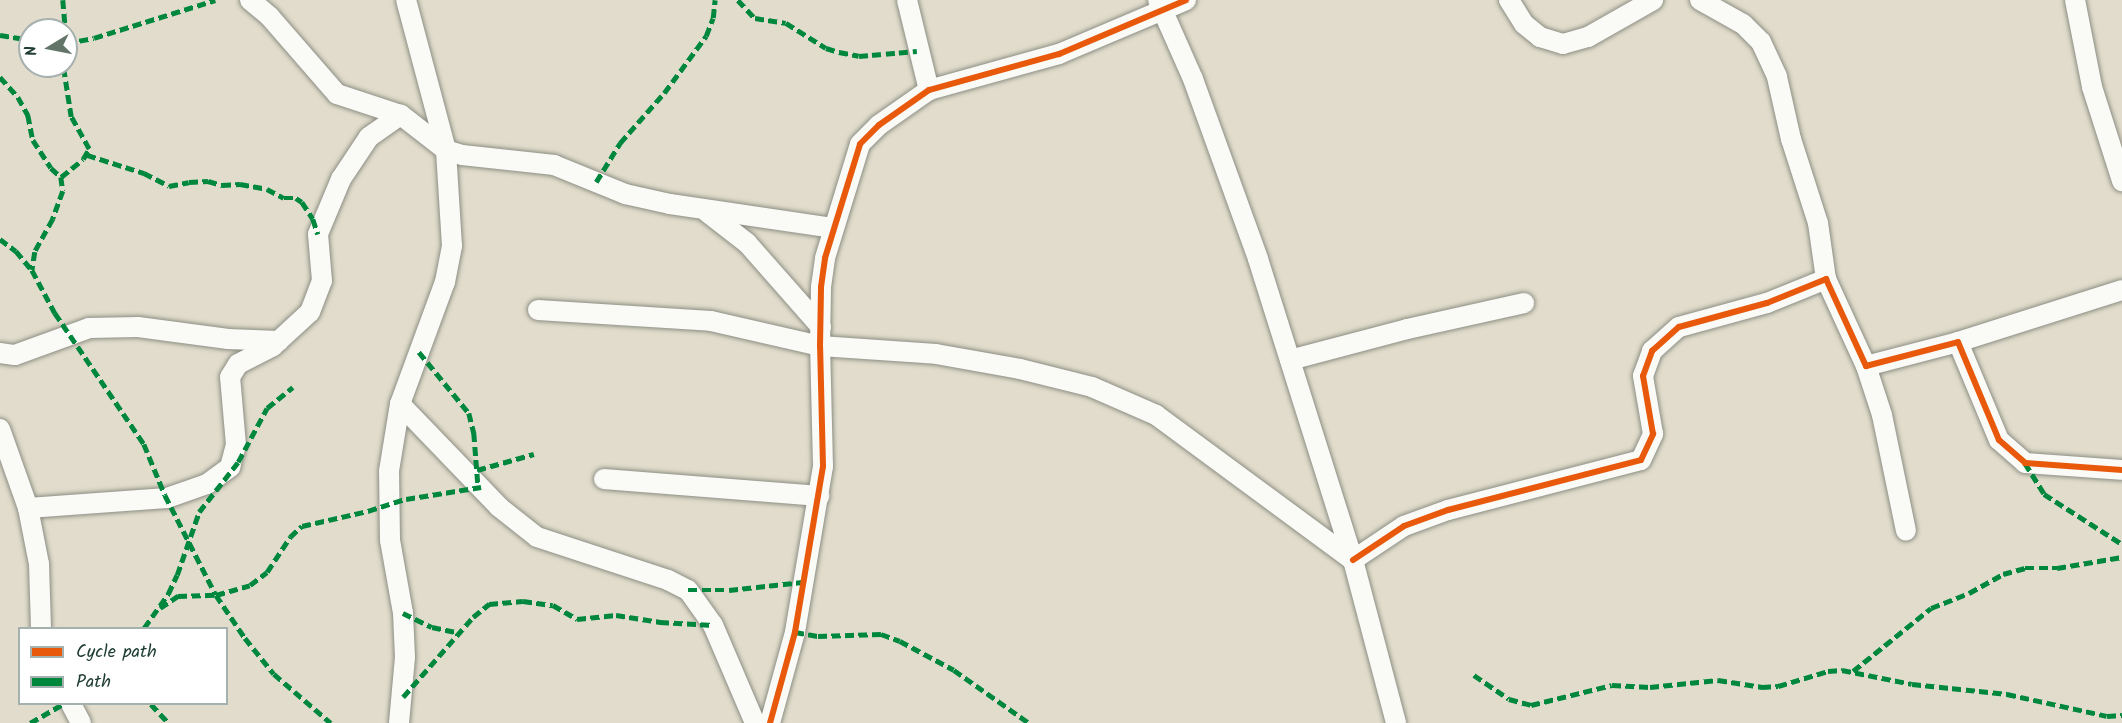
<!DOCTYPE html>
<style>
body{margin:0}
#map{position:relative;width:2122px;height:723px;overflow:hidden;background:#e1dccb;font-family:Kalam,sans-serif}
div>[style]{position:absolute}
.roads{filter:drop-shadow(0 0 2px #8c8e84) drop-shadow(0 0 2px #8c8e84)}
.minor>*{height:20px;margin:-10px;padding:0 10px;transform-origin:10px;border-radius:10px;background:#fafaf7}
.quiet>*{height:4.5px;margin-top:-2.25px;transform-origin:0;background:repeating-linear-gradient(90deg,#00873e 0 9px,transparent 0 13.5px)}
.cycleway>*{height:6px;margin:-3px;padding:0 3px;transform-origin:3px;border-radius:3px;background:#e8590c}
span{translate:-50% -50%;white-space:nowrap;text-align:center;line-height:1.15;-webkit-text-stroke:4.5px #fff;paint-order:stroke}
.legend{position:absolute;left:18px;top:627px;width:210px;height:78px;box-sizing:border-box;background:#fff;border:2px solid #a5b1ae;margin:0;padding:8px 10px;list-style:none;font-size:18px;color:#1f3d34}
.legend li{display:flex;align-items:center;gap:12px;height:30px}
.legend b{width:30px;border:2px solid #a5b1ae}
.north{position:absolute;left:18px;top:18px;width:60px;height:60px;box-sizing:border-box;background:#fff;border:2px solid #a5b1ae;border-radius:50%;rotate:260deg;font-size:16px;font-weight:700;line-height:24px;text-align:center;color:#1f3d34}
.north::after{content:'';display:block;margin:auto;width:21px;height:27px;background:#637569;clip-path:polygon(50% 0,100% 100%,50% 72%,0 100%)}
</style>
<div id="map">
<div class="roads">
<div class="minor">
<div style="left:250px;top:0;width:26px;rotate:40deg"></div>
<div style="left:270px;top:17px;width:102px;rotate:49deg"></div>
<div style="left:337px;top:94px;width:67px;rotate:18.2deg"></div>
<div style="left:401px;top:115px;width:57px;rotate:37.9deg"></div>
<div style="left:446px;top:150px;width:17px;rotate:17deg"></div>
<div style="left:462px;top:155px;width:93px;rotate:6.2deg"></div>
<div style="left:554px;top:165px;width:77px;rotate:22.2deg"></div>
<div style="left:625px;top:194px;width:46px;rotate:12.5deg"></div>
<div style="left:670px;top:204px;width:164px;rotate:8.4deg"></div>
<div style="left:907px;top:0;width:93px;rotate:76.3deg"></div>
<div style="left:1158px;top:0;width:86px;rotate:66.1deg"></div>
<div style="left:1193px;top:79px;width:191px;rotate:70.1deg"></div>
<div style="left:1258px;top:259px;width:316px;rotate:72.5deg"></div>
<div style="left:1353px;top:560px;width:169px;rotate:75.2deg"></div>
<div style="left:1509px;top:0;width:28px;rotate:58deg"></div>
<div style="left:1524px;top:24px;width:21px;rotate:39deg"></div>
<div style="left:1540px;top:37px;width:24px;rotate:17deg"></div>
<div style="left:1563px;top:44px;width:26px;rotate:-16deg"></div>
<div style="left:1588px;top:37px;width:75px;rotate:-29.6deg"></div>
<div style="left:1700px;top:0;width:49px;rotate:29.2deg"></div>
<div style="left:1743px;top:24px;width:25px;rotate:45deg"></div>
<div style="left:1761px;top:42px;width:38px;rotate:65deg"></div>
<div style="left:1777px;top:77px;width:64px;rotate:77.3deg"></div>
<div style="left:1791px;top:139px;width:88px;rotate:72.2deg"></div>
<div style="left:1818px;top:223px;width:57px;rotate:81.9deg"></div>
<div style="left:2075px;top:0;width:89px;rotate:78.9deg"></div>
<div style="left:2092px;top:87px;width:99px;rotate:72.3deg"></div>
<div style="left:707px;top:212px;width:51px;rotate:37.8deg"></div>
<div style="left:747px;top:243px;width:112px;rotate:48.6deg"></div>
<div style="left:538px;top:310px;width:173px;rotate:3.6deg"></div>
<div style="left:711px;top:321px;width:112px;rotate:12.9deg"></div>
<div style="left:820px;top:346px;width:116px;rotate:3.9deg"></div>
<div style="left:936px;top:354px;width:85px;rotate:10.1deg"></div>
<div style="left:1020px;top:369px;width:74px;rotate:14deg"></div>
<div style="left:1092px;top:387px;width:70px;rotate:23.6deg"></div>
<div style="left:1156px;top:415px;width:245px;rotate:36.4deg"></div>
<div style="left:1958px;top:342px;width:172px;rotate:-17.6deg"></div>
<div style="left:0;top:353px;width:15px;rotate:8deg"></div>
<div style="left:15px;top:355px;width:79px;rotate:-20deg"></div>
<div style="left:89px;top:328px;width:49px;rotate:-1.2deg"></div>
<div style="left:138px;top:327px;width:91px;rotate:7.6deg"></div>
<div style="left:228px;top:339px;width:51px;rotate:2.2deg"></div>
<div style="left:1290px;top:360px;width:121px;rotate:-14.8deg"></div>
<div style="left:1407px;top:329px;width:120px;rotate:-12.5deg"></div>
<div style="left:1866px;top:366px;width:52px;rotate:71.9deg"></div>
<div style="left:1882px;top:415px;width:118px;rotate:78.3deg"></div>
<div style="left:400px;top:404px;width:143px;rotate:46.1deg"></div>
<div style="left:499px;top:507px;width:48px;rotate:38.3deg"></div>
<div style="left:537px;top:537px;width:138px;rotate:18.2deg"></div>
<div style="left:668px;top:580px;width:22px;rotate:27deg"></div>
<div style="left:688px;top:590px;width:43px;rotate:54.5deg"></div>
<div style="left:713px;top:625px;width:107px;rotate:66.8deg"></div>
<div style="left:0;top:429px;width:84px;rotate:70.5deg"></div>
<div style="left:28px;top:508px;width:57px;rotate:78.9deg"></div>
<div style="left:39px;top:564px;width:64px;rotate:88.2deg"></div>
<div style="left:604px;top:479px;width:216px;rotate:4.5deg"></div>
<div style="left:28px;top:508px;width:139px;rotate:-4.1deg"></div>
<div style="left:167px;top:498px;width:42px;rotate:-19.3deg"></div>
<div style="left:207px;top:484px;width:29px;rotate:-36deg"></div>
<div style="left:230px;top:467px;width:23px;rotate:-75deg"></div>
<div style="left:236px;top:445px;width:68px;rotate:-95deg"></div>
<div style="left:230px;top:377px;width:15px;rotate:-58deg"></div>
<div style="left:238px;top:364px;width:39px;rotate:-27deg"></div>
<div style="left:273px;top:346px;width:50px;rotate:-42.6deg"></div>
<div style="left:310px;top:312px;width:33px;rotate:-69deg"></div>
<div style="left:322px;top:281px;width:47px;rotate:-94.9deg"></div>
<div style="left:318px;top:234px;width:60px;rotate:-67.3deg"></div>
<div style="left:341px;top:179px;width:50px;rotate:-56.3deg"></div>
<div style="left:369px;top:137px;width:39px;rotate:-35deg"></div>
<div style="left:1353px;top:560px;width:61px;rotate:-33.7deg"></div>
<div style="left:1404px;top:526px;width:47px;rotate:-20deg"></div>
<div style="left:1448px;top:510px;width:199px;rotate:-14.5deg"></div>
<div style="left:1641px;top:460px;width:29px;rotate:-65deg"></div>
<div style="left:1653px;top:434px;width:59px;rotate:-99.8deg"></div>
<div style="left:1643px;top:376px;width:27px;rotate:-70deg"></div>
<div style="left:1652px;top:351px;width:36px;rotate:-42deg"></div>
<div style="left:1679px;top:327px;width:91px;rotate:-15.3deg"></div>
<div style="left:1767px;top:303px;width:64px;rotate:-22.1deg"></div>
<div style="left:1826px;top:279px;width:96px;rotate:65.3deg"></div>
<div style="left:1866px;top:366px;width:95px;rotate:-14.6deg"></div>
<div style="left:1958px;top:342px;width:106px;rotate:67.3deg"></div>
<div style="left:1999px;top:440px;width:35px;rotate:41deg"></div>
<div style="left:2025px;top:463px;width:97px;rotate:4.1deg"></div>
<div style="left:71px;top:704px;width:21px;rotate:62deg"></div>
<div style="left:399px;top:723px;width:66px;rotate:-84.8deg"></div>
<div style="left:405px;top:657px;width:44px;rotate:-92.6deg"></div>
<div style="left:403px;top:613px;width:74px;rotate:-100.1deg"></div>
<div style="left:390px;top:540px;width:69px;rotate:-90.8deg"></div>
<div style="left:389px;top:471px;width:68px;rotate:-80.7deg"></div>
<div style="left:400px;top:404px;width:130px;rotate:-69.8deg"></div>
<div style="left:445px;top:282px;width:37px;rotate:-79deg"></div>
<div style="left:452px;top:246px;width:96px;rotate:-93.6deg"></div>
<div style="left:446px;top:150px;width:155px;rotate:-104.9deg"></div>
<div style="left:770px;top:723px;width:94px;rotate:-74.6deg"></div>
<div style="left:795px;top:632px;width:168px;rotate:-80.4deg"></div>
<div style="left:823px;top:466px;width:120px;rotate:-91.4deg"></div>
<div style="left:820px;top:346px;width:59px;rotate:-89deg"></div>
<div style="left:821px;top:287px;width:29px;rotate:-82deg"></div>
<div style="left:825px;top:258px;width:119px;rotate:-72.9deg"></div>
<div style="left:860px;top:144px;width:27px;rotate:-45deg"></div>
<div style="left:879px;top:125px;width:61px;rotate:-35deg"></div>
<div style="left:929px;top:90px;width:135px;rotate:-15.5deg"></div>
<div style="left:1059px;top:54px;width:138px;rotate:-23deg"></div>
</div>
</div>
<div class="quiet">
<div style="left:63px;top:0;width:32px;rotate:85deg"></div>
<div style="left:738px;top:0;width:25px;rotate:47deg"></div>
<div style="left:755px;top:18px;width:31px;rotate:9deg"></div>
<div style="left:786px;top:23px;width:47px;rotate:32deg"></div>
<div style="left:826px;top:48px;width:14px;rotate:17deg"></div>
<div style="left:839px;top:52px;width:20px;rotate:11deg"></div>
<div style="left:859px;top:56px;width:58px;rotate:-4.9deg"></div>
<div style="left:0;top:35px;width:30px;rotate:9deg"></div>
<div style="left:66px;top:43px;width:28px;rotate:-10deg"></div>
<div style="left:94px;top:38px;width:127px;rotate:-17.4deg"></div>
<div style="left:0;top:77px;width:27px;rotate:48deg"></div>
<div style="left:18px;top:97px;width:21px;rotate:61deg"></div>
<div style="left:28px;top:115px;width:25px;rotate:79deg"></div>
<div style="left:33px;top:140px;width:33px;rotate:57deg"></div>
<div style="left:51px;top:168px;width:13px;rotate:42deg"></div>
<div style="left:61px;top:177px;width:14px;rotate:82deg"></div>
<div style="left:63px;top:191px;width:30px;rotate:110deg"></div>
<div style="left:53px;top:219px;width:38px;rotate:119deg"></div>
<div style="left:35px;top:252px;width:18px;rotate:99deg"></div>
<div style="left:87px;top:155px;width:60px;rotate:17.5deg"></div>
<div style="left:144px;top:173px;width:28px;rotate:27deg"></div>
<div style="left:169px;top:186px;width:20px;rotate:-11deg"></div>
<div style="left:189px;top:182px;width:19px;rotate:-3deg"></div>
<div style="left:208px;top:181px;width:15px;rotate:16deg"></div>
<div style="left:222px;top:185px;width:18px;rotate:-3deg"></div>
<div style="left:240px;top:184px;width:27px;rotate:10deg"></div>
<div style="left:267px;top:189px;width:19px;rotate:28deg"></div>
<div style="left:284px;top:198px;width:12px"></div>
<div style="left:296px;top:198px;width:7px;rotate:34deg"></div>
<div style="left:302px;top:202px;width:20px;rotate:57deg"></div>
<div style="left:313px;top:219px;width:16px;rotate:72deg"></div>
<div style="left:61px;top:177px;width:28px;rotate:-39deg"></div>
<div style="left:83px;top:159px;width:12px;rotate:-59deg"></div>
<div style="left:89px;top:149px;width:37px;rotate:-119deg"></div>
<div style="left:71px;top:117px;width:52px;rotate:-98.9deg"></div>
<div style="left:596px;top:182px;width:46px;rotate:-58.4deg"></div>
<div style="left:620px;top:143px;width:67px;rotate:-48.7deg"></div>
<div style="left:664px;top:93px;width:71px;rotate:-53.6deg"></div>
<div style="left:706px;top:36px;width:19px;rotate:-69deg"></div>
<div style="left:713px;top:18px;width:18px;rotate:-84deg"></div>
<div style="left:0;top:239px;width:20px;rotate:37deg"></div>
<div style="left:16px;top:251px;width:25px;rotate:50deg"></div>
<div style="left:32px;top:270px;width:49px;rotate:61.9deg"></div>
<div style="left:55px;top:313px;width:158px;rotate:55.8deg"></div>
<div style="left:144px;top:444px;width:55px;rotate:67.6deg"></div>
<div style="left:165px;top:495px;width:112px;rotate:63deg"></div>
<div style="left:216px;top:595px;width:52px;rotate:56deg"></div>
<div style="left:245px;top:638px;width:46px;rotate:51.1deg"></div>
<div style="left:274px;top:674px;width:75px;rotate:40.7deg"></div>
<div style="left:419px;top:352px;width:79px;rotate:50.7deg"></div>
<div style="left:469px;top:413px;width:21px;rotate:76deg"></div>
<div style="left:474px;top:433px;width:51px;rotate:85.5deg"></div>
<div style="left:2025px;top:463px;width:36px;rotate:58deg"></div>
<div style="left:2044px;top:494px;width:93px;rotate:32.7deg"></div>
<div style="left:477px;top:470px;width:59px;rotate:-15.7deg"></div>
<div style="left:688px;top:590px;width:41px"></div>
<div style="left:729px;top:590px;width:74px;rotate:-6.2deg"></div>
<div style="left:160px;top:608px;width:22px;rotate:-34deg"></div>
<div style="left:178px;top:596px;width:38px;rotate:-2deg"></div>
<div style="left:216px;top:595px;width:35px;rotate:-16deg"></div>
<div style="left:250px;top:585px;width:21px;rotate:-37deg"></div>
<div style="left:267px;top:572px;width:42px;rotate:-56.7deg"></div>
<div style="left:290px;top:537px;width:16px;rotate:-43deg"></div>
<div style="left:302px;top:526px;width:68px;rotate:-12.8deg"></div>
<div style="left:368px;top:511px;width:40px;rotate:-18deg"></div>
<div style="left:406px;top:499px;width:76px;rotate:-9.1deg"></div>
<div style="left:403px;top:613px;width:32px;rotate:26deg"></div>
<div style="left:432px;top:627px;width:29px;rotate:12deg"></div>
<div style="left:144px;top:628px;width:42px;rotate:-54.8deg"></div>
<div style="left:168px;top:594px;width:21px;rotate:-65deg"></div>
<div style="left:177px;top:575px;width:67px;rotate:-70.8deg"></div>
<div style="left:199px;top:512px;width:63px;rotate:-52deg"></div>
<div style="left:238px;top:462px;width:61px;rotate:-61.8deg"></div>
<div style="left:267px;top:408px;width:33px;rotate:-39deg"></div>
<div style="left:795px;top:632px;width:23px;rotate:10deg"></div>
<div style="left:818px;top:636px;width:63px;rotate:-1.8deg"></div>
<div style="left:881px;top:634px;width:20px;rotate:20deg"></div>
<div style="left:900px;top:641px;width:61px;rotate:28.2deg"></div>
<div style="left:954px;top:670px;width:92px;rotate:35.2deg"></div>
<div style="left:1853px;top:671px;width:100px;rotate:-38.9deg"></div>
<div style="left:1931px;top:608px;width:41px;rotate:-21.5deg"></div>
<div style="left:1969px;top:593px;width:39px;rotate:-29deg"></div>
<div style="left:2003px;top:574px;width:23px;rotate:-15deg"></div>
<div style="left:2025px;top:568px;width:32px"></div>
<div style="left:2057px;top:568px;width:66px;rotate:-9.6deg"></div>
<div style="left:1474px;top:675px;width:42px;rotate:34.4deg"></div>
<div style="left:1509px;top:699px;width:23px;rotate:15deg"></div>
<div style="left:1531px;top:705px;width:83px;rotate:-13.9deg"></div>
<div style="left:1612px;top:685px;width:38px;rotate:3deg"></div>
<div style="left:1650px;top:687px;width:68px;rotate:-5.9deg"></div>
<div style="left:1718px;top:680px;width:45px;rotate:9deg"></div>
<div style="left:1762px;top:687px;width:16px;rotate:-4deg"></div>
<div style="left:1778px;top:686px;width:52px;rotate:-16.7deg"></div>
<div style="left:1828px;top:671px;width:14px;rotate:-4deg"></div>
<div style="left:1842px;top:670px;width:71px;rotate:11.3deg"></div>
<div style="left:1912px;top:684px;width:96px;rotate:6deg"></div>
<div style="left:2007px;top:694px;width:102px;rotate:12.4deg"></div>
<div style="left:2107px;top:716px;width:15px;rotate:-4deg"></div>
<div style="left:403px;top:697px;width:106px;rotate:-48.8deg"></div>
<div style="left:473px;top:617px;width:21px;rotate:-39deg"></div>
<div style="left:489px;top:604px;width:34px;rotate:-5deg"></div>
<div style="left:523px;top:601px;width:30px;rotate:8deg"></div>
<div style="left:553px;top:605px;width:28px;rotate:30deg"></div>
<div style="left:577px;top:619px;width:39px;rotate:-6deg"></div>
<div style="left:616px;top:615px;width:45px;rotate:9deg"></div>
<div style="left:660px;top:622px;width:53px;rotate:3.2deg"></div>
<div style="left:151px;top:704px;width:26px;rotate:47deg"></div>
<div style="left:30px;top:723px;width:38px;rotate:-30deg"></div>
</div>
<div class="cycleway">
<div style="left:1353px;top:560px;width:61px;rotate:-33.7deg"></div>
<div style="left:1404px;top:526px;width:47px;rotate:-20deg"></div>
<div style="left:1448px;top:510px;width:199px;rotate:-14.5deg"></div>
<div style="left:1641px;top:460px;width:29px;rotate:-65deg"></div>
<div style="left:1653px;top:434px;width:59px;rotate:-99.8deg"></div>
<div style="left:1643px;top:376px;width:27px;rotate:-70deg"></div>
<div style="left:1652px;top:351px;width:36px;rotate:-42deg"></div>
<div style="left:1679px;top:327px;width:91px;rotate:-15.3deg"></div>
<div style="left:1767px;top:303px;width:64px;rotate:-22.1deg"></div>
<div style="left:1826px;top:279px;width:96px;rotate:65.3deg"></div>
<div style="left:1866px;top:366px;width:95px;rotate:-14.6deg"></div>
<div style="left:1958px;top:342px;width:106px;rotate:67.3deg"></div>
<div style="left:1999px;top:440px;width:35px;rotate:41deg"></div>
<div style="left:2025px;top:463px;width:97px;rotate:4.1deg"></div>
<div style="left:770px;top:723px;width:94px;rotate:-74.6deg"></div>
<div style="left:795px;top:632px;width:168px;rotate:-80.4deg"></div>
<div style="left:823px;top:466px;width:120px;rotate:-91.4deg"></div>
<div style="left:820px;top:346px;width:59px;rotate:-89deg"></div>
<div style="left:821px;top:287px;width:29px;rotate:-82deg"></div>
<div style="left:825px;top:258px;width:119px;rotate:-72.9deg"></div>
<div style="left:860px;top:144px;width:27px;rotate:-45deg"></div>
<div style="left:879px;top:125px;width:61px;rotate:-35deg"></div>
<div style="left:929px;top:90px;width:135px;rotate:-15.5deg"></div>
<div style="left:1059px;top:54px;width:138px;rotate:-23deg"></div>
</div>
<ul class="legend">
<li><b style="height:8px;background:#e8590c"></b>Cycle path</li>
<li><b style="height:8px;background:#00873e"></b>Path</li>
</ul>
<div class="north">N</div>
</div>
